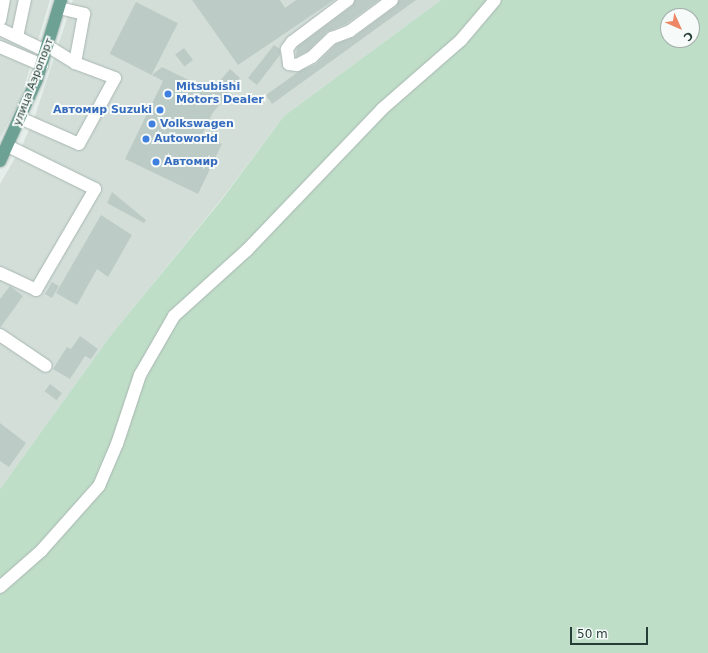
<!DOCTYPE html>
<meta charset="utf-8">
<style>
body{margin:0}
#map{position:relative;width:708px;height:653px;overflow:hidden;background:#e5eeea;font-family:"DejaVu Sans",sans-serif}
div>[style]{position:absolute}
.built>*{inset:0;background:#d3ded9}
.green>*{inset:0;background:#bfdec8}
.building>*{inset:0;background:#bdcbc6;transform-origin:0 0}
.roads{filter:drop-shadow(0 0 1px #a8b6b1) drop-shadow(0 0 1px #a8b6b1)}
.minor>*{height:12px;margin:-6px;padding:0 6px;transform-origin:6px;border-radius:6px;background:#fff}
.major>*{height:12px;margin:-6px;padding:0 6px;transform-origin:6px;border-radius:6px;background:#6ca194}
.dots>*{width:11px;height:11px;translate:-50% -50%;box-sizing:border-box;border:2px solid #f6faf8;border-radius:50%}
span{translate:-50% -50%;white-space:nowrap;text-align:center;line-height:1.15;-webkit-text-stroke:4px #f6faf8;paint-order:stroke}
.street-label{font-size:11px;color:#253f38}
.shop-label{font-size:11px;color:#366cbe;font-weight:700}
.left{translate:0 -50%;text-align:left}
.right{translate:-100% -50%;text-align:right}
.north{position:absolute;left:660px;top:8px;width:40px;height:40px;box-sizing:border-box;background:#f6faf8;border:1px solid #a2afab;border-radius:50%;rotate:135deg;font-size:11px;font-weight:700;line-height:16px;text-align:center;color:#253f38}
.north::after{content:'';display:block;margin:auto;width:14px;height:18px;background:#ec8665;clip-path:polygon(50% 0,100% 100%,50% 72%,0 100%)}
.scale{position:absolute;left:570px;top:627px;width:78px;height:18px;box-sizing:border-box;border:2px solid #253f38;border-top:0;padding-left:5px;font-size:12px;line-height:14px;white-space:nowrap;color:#253f38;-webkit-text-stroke:3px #f6faf8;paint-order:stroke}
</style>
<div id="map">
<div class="built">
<i style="clip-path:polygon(0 0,50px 0,20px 101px,0 138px)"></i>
<i style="clip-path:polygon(73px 0,441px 0,284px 116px,220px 201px,111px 335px,0 489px,0 184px,22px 146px,35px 116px)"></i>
</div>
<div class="green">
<i style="clip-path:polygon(evenodd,441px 0,708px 0,708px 653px,0 653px,0 489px,111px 335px,220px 202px,284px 116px,441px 0,668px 16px,692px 16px,692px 40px,668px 40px,668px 16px)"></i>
</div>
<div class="building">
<i style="clip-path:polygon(192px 0,280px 0,285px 8px,296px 0,334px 0,238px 65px)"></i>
<i style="clip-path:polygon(355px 0,379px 0,346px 24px,327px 32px,308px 51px,296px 57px,297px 47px,352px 6px)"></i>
<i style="clip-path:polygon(399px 0,416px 0,272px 104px,266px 95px,298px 72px,316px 64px,336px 44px,354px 37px,396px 6px)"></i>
<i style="left:136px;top:2px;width:47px;height:58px;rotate:27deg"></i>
<i style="clip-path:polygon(274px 45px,280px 49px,280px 55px,257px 85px,248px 78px)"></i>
<i style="left:184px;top:48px;width:15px;height:11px;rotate:53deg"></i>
<i style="clip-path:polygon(162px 67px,211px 91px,230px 69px,240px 78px,212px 114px,202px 135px,222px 144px,198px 194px,125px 159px,163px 81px,152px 75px)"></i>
<i style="clip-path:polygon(112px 192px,146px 220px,144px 223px,107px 203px)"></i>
<i style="clip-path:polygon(101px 215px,132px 235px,108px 277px,97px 269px,77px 305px,56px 293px)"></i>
<i style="left:52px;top:282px;width:8px;height:14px;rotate:30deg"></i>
<i style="clip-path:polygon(10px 286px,23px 296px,0 328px,0 299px)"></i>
<i style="clip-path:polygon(80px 336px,98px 349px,91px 359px,85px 356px,70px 379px,53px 369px,67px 347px,71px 349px)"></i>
<i style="left:50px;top:384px;width:15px;height:9px;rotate:37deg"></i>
<i style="clip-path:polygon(0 423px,26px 443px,9px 467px,0 461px)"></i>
</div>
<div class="roads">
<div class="minor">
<i style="left:348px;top:0;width:70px;rotate:143.1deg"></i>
<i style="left:292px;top:42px;width:9px;rotate:126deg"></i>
<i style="left:287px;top:49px;width:15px;rotate:82deg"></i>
<i style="left:289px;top:64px;width:8px;rotate:7deg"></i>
<i style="left:297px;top:65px;width:17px;rotate:-28deg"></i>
<i style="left:312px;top:57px;width:28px;rotate:-44deg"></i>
<i style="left:332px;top:38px;width:19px;rotate:-21deg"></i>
<i style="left:350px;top:31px;width:52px;rotate:-36.4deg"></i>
<i style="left:59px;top:8px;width:26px;rotate:13deg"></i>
<i style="left:84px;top:14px;width:50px;rotate:100.4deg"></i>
<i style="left:0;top:20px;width:20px;rotate:-79deg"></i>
<i style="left:0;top:29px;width:51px;rotate:25.6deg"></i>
<i style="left:17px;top:37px;width:38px;rotate:-78deg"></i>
<i style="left:0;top:47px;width:46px;rotate:23.2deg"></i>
<i style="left:20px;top:118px;width:64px;rotate:23.8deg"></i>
<i style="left:79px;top:144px;width:75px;rotate:-61.4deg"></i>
<i style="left:115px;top:78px;width:43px;rotate:-159.4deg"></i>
<i style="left:75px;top:63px;width:32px;rotate:-148deg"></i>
<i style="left:0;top:273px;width:40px;rotate:25deg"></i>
<i style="left:36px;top:290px;width:117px;rotate:-59.7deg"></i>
<i style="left:95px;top:189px;width:97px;rotate:-153.7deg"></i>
<i style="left:0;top:335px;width:55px;rotate:34deg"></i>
<i style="left:0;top:587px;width:55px;rotate:-41.3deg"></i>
<i style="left:41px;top:551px;width:87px;rotate:-48.3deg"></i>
<i style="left:99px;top:486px;width:46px;rotate:-66.8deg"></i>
<i style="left:117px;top:444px;width:73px;rotate:-71.6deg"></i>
<i style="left:140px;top:375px;width:68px;rotate:-60deg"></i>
<i style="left:174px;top:316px;width:98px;rotate:-42.1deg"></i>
<i style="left:247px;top:250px;width:195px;rotate:-46.2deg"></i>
<i style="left:382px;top:109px;width:105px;rotate:-41.1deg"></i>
<i style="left:461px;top:40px;width:52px;rotate:-49.6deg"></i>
</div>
<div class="major">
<i style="left:0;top:161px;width:90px;rotate:-65.7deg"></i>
<i style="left:37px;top:79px;width:83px;rotate:-73.1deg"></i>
</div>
</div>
<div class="dots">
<i style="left:168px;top:94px;background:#3f7fe0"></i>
<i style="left:160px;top:110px;background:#3f7fe0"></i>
<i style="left:152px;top:124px;background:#3f7fe0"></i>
<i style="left:146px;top:139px;background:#3f7fe0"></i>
<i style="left:156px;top:162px;background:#3f7fe0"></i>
</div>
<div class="street-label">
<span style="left:34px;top:82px;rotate:-69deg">улица Аэропорт</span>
</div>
<div class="shop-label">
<span class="left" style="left:176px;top:94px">Mitsubishi<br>Motors Dealer</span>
<span class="right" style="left:152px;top:110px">Автомир Suzuki</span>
<span class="left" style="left:160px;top:124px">Volkswagen</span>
<span class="left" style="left:154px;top:139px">Autoworld</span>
<span class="left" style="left:164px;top:162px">Автомир</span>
</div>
<div class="north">С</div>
<div class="scale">50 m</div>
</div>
